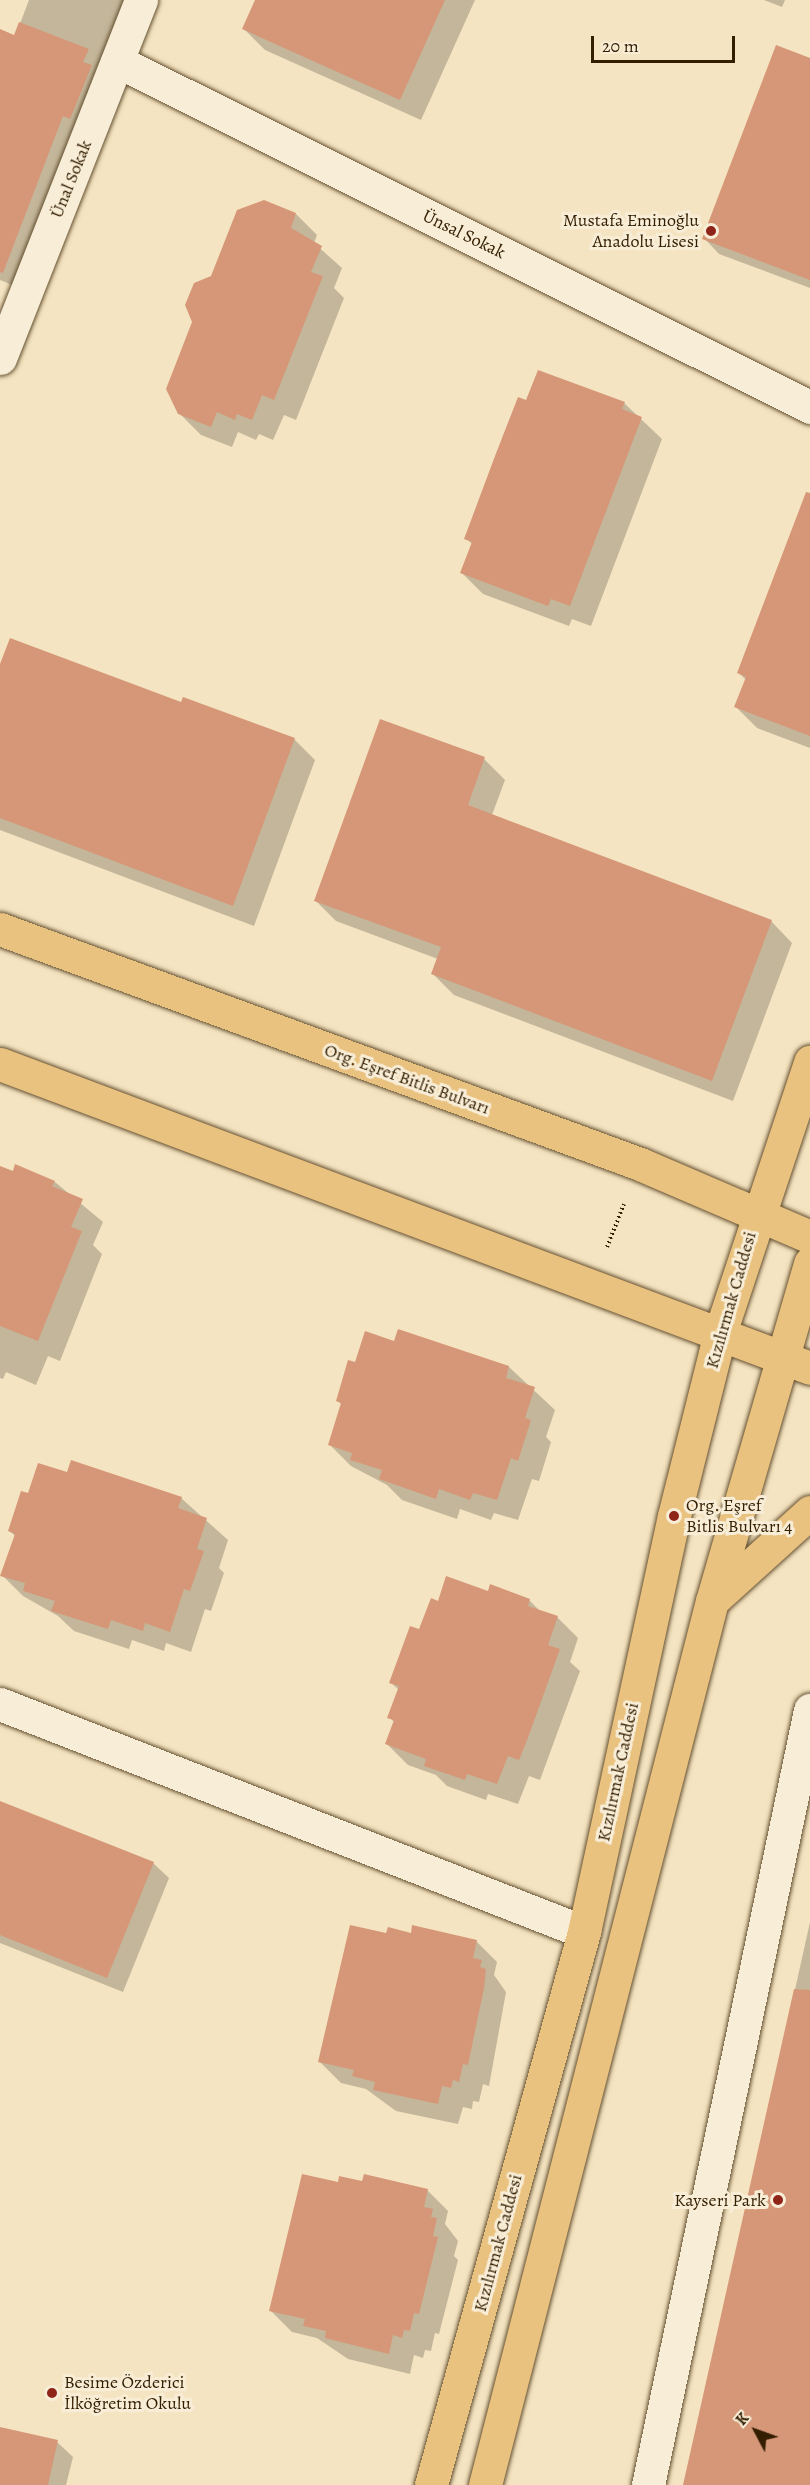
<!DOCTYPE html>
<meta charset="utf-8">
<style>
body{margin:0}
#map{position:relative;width:810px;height:2485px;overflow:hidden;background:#f5e4c1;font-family:Alegreya,serif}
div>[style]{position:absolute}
.shadow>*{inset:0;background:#0003}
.building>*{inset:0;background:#d59778}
.path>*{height:4px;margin-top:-2px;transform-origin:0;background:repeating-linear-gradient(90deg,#331e00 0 1.5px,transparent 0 4.5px)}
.roads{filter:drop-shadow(0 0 2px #645030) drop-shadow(0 0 2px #645030)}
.minor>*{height:33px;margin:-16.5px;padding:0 16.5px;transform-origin:16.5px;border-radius:16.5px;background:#f8edd7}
.major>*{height:33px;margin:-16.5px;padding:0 16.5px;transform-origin:16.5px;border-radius:16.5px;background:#eac280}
.dots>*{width:16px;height:16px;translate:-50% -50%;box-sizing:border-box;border:3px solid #f8edd7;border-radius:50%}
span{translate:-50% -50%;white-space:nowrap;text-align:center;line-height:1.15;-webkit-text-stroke:6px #f8edd7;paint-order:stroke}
.street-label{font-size:18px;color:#331e00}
.poi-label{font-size:18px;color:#331e00}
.right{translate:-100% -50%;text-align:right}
.left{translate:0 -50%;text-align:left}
.north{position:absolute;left:726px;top:2401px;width:60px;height:60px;-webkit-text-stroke:4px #f8edd7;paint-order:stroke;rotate:311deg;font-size:16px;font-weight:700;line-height:24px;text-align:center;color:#331e00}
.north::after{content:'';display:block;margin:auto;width:21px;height:27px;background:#331e00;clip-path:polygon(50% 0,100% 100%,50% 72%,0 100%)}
.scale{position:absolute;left:591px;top:36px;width:144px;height:27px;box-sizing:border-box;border:3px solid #331e00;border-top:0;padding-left:8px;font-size:18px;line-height:21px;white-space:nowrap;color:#331e00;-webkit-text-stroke:4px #f8edd7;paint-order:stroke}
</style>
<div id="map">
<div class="shadow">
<i style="clip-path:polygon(29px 0,129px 0,22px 289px,0 280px,0 35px,15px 37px)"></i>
<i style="clip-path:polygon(257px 0,475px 0,421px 120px,265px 50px,244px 29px)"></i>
<i style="clip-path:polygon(764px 0,785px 0,782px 7px)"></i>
<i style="clip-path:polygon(810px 60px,810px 288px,719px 254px,704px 238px)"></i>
<i style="clip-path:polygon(296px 214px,317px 235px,314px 243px,342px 268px,334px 288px,344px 298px,296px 420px,284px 415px,273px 440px,259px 434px,256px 440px,238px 432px,232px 447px,201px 435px,179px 413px,212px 277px)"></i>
<i style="clip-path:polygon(527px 402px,624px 403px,662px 439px,591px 626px,572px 619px,569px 626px,483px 594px,462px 573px,473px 545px,466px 538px)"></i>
<i style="clip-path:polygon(810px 511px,810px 748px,757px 728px,736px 707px,746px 680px,739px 673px)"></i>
<i style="clip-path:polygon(0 669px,182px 704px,294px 739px,315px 760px,254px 926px,0 830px)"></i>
<i style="clip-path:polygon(484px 759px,505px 780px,492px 815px,771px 921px,792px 943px,733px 1101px,454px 995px,433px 974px,438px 959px,336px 921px,315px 900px)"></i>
<i style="clip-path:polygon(16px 1166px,55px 1182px,103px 1222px,93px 1245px,102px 1254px,60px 1361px,48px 1356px,36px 1385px,6px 1372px,3px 1379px,0 1378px,0 1167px,14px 1173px)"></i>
<i style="clip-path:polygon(420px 1338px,509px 1367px,555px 1410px,546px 1437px,551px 1442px,539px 1481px,532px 1479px,518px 1520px,494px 1513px,491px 1520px,460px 1509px,457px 1519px,402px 1500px,387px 1485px,351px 1466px,330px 1445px,342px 1405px,337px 1400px,356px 1364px,395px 1343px)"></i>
<i style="clip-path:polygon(68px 1474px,181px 1498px,228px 1540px,219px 1568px,224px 1573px,211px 1611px,205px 1609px,191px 1652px,166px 1643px,164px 1651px,132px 1640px,129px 1649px,74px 1631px,58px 1616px,23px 1596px,2px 1575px,15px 1536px,10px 1531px,29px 1495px)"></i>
<i style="clip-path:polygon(489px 1593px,529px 1600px,540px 1611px,557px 1617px,578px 1638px,570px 1662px,580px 1671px,540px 1780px,529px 1776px,518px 1804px,488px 1794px,486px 1800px,447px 1786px,436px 1775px,408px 1765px,387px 1744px,395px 1723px,389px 1717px,399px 1690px,391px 1683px,439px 1603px)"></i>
<i style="clip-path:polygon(0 1802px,153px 1863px,169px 1878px,123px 1992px,0 1943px)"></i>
<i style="clip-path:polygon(810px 1922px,810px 2485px,685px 2485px)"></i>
<i style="clip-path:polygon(412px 1934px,476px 1941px,497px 1962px,494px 1975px,506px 1992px,489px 2086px,483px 2084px,479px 2102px,473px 2101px,472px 2109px,463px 2107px,458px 2124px,396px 2111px,366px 2089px,341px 2083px,320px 2062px,387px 1935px)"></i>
<i style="clip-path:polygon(363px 2183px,427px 2190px,448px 2211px,445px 2224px,458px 2241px,454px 2256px,458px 2260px,439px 2334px,435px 2333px,431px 2351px,425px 2350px,423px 2358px,414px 2355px,410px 2374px,348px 2359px,317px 2338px,292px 2332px,271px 2311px,339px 2184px)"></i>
<i style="clip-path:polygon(0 2429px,57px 2442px,73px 2457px,66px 2485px,0 2485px)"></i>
</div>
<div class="building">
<i style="clip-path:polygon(255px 0,445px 0,400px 100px,242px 29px)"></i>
<i style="clip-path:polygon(19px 22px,89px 49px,83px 62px,92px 65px,70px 119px,63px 116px,3px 273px,0 272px,0 29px,14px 35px)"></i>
<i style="clip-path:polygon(776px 45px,810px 58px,810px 280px,702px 239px)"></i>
<i style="clip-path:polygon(264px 200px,296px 213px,291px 228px,322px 246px,311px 272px,323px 276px,274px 400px,262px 395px,252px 420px,237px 414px,235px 420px,217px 412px,211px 427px,178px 414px,166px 389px,192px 322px,185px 305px,194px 283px,211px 276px,237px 210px)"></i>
<i style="clip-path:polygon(538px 370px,625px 402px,622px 409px,642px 417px,570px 606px,551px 599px,548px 606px,460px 573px,472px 542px,464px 539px,495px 456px,518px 397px,526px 400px)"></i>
<i style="clip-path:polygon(806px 492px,810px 493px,810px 736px,734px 707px,746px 677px,737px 673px)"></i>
<i style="clip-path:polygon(10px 638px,181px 702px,183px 697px,295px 738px,233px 906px,0 818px,0 664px)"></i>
<i style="clip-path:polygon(380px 719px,485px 757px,468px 805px,772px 920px,712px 1081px,431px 974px,441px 947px,314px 901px)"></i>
<i style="clip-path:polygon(15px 1164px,55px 1181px,52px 1186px,83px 1199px,71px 1227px,82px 1231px,38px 1341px,0 1326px,0 1166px,13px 1171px)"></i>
<i style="clip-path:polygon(398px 1329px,509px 1366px,506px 1378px,535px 1387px,525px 1418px,531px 1420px,518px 1461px,511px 1458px,497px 1500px,473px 1493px,470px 1500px,439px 1489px,436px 1499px,379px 1479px,382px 1470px,350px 1460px,352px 1453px,328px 1445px,341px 1403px,336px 1401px,348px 1360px,355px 1362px,365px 1331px,394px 1341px)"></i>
<i style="clip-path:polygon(71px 1460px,182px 1497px,178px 1508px,207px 1518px,197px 1549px,204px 1551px,190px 1591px,184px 1589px,170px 1632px,145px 1623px,143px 1631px,111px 1620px,108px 1629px,51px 1611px,55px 1601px,23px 1591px,25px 1583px,0 1576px,15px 1534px,8px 1531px,21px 1491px,28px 1493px,38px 1463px,67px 1472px)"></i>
<i style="clip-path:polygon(446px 1576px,488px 1591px,490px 1584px,530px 1599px,528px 1606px,558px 1616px,548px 1645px,560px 1649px,529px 1735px,519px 1760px,508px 1756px,497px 1784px,467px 1774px,465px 1780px,424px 1766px,426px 1759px,385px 1744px,394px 1720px,387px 1718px,399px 1686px,389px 1683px,410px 1626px,419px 1629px,431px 1598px,438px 1601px)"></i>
<i style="clip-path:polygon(0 1801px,154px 1862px,107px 1978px,0 1935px)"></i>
<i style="clip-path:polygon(350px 1925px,386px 1933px,388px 1927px,411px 1933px,412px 1925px,477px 1940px,473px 1958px,482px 1960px,480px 1967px,486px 1969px,484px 1988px,468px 2065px,463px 2064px,459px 2082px,453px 2080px,451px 2088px,442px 2086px,438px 2104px,373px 2090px,375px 2082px,352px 2076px,354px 2070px,318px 2062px)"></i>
<i style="clip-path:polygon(794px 1989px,810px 1990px,810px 2485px,683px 2485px)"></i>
<i style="clip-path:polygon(302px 2174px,338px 2182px,339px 2176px,362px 2181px,364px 2174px,428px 2189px,424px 2207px,433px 2209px,431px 2217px,437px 2218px,433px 2236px,438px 2237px,419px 2314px,414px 2313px,410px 2331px,404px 2330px,402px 2338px,393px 2335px,389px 2354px,325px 2338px,326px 2331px,303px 2326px,305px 2319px,269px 2311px)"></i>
<i style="clip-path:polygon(0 2427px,58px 2440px,48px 2485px,0 2485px)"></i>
</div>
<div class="path">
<i style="left:607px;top:1247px;width:46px;rotate:-68.4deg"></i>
</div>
<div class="roads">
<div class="minor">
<i style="left:117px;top:61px;width:775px;rotate:26.53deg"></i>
<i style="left:0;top:358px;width:385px;rotate:-68.5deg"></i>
<i style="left:0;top:1704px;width:627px;rotate:21.33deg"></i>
<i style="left:648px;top:2485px;width:792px;rotate:-78.19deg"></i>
</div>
<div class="major">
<i style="left:0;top:929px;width:682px;rotate:20.16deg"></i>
<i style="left:640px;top:1164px;width:185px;rotate:23.2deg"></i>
<i style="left:0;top:1064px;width:865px;rotate:20.57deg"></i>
<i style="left:713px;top:1600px;width:131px;rotate:-42.2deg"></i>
<i style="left:431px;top:2485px;width:574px;rotate:-74.53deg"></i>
<i style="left:584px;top:1932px;width:426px;rotate:-77.8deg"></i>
<i style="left:674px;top:1516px;width:189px;rotate:-75.9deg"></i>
<i style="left:720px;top:1333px;width:286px;rotate:-71.6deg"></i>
<i style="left:485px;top:2485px;width:913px;rotate:-75.6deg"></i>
<i style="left:712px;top:1601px;width:352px;rotate:-73.8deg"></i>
</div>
</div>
<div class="dots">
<i style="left:711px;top:231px;background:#8f2418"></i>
<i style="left:674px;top:1516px;background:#8f2418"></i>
<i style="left:778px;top:2200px;background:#8f2418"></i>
<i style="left:52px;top:2393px;background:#8f2418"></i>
</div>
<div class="street-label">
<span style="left:71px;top:179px;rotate:-68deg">Ünal Sokak</span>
<span style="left:464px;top:234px;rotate:26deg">Ünsal Sokak</span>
<span style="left:407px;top:1079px;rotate:20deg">Org. Eşref Bitlis Bulvarı</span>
<span style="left:731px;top:1300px;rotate:-74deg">Kızılırmak Caddesi</span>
<span style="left:618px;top:1772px;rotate:-78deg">Kızılırmak Caddesi</span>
<span style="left:498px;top:2243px;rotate:-75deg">Kızılırmak Caddesi</span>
</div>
<div class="poi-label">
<span class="right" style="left:699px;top:231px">Mustafa Eminoğlu<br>Anadolu Lisesi</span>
<span class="left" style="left:686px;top:1516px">Org. Eşref<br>Bitlis Bulvarı 4</span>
<span class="right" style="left:766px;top:2200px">Kayseri Park</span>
<span class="left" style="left:64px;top:2393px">Besime Özderici<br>İlköğretim Okulu</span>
</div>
<div class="north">K</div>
<div class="scale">20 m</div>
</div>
